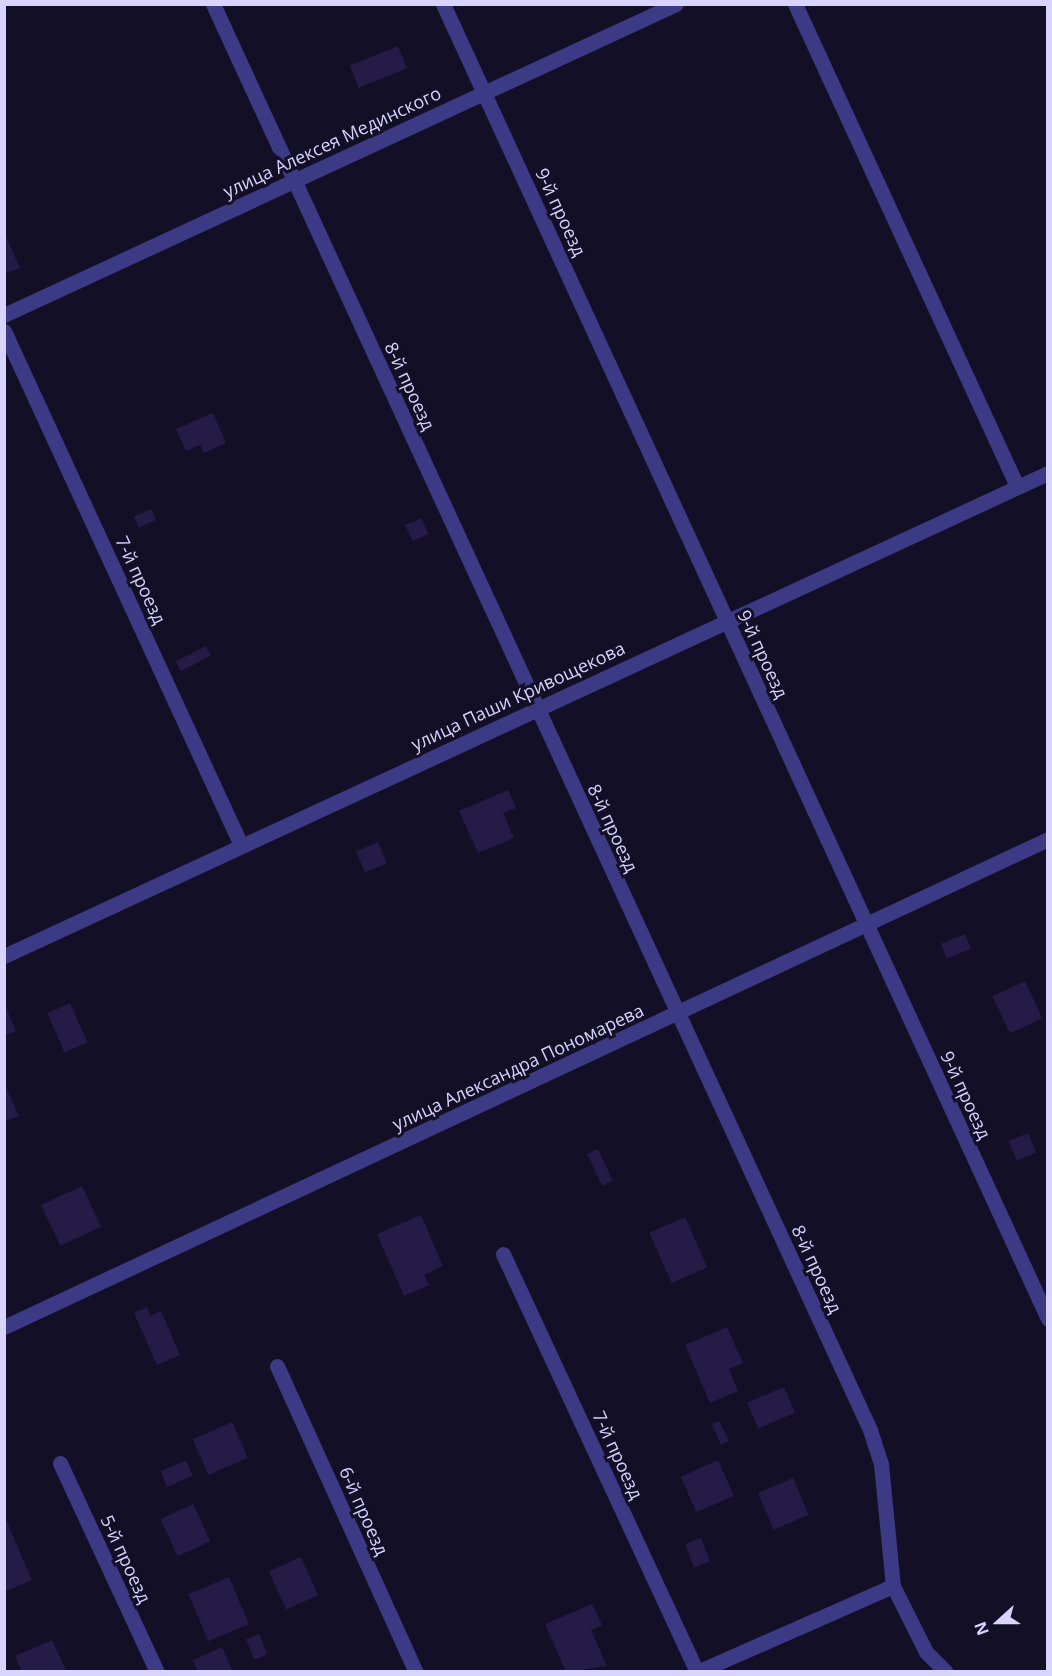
<!DOCTYPE html>
<meta charset="utf-8">
<style>
body{margin:0}
#map{position:relative;width:1052px;height:1676px;overflow:hidden;background:#130f26;font-family:"Open Sans",sans-serif}
div>[style]{position:absolute}
.building>*{inset:0;background:#241b47;transform-origin:0 0}
.street>*{height:15px;margin:-7.5px;padding:0 7.5px;transform-origin:7.5px;border-radius:7.5px;background:#3d3a85}
span{translate:-50% -50%;white-space:nowrap;text-align:center;line-height:1.15;-webkit-text-stroke:6px #130f26;paint-order:stroke}
.street-label{font-size:18px;color:#d9d4ff}
.frame{position:absolute;inset:0;border:6px solid #d9d4ff;pointer-events:none}
.north{position:absolute;left:968px;top:1592px;width:60px;height:60px;-webkit-text-stroke:4px #130f26;paint-order:stroke;rotate:249deg;font-size:16px;font-weight:700;line-height:24px;text-align:center;color:#d9d4ff}
.north::after{content:'';display:block;margin:auto;width:21px;height:27px;background:#d9d4ff;clip-path:polygon(50% 0,100% 100%,50% 72%,0 100%)}
</style>
<div id="map">
<div class="building">
<i style="left:398px;top:46px;width:24px;height:52px;rotate:68deg"></i>
<i style="clip-path:polygon(4px 232px,20px 268px,6px 273px,4px 269px)"></i>
<i style="clip-path:polygon(213px 413px,226px 443px,204px 453px,200px 445px,186px 451px,176px 429px)"></i>
<i style="left:151px;top:509px;width:12px;height:19px;rotate:66deg"></i>
<i style="clip-path:polygon(422px 518px,428px 534px,413px 541px,405px 525px)"></i>
<i style="left:206px;top:646px;width:11px;height:34px;rotate:63deg"></i>
<i style="clip-path:polygon(508px 790px,516px 808px,503px 813px,514px 838px,478px 853px,459px 811px)"></i>
<i style="left:378px;top:842px;width:23px;height:24px;rotate:67deg"></i>
<i style="left:965px;top:934px;width:16px;height:26px;rotate:68deg"></i>
<i style="left:1025px;top:981px;width:41px;height:36px;rotate:65deg"></i>
<i style="clip-path:polygon(4px 1003px,16px 1031px,4px 1036px)"></i>
<i style="left:70px;top:1003px;width:43px;height:25px;rotate:66deg"></i>
<i style="clip-path:polygon(4px 1083px,19px 1116px,4px 1122px)"></i>
<i style="left:1028px;top:1133px;width:21px;height:21px;rotate:67deg"></i>
<i style="left:598px;top:1149px;width:35px;height:12px;rotate:65deg"></i>
<i style="left:82px;top:1186px;width:45px;height:45px;rotate:65deg"></i>
<i style="clip-path:polygon(421px 1215px,443px 1266px,424px 1275px,429px 1285px,404px 1296px,377px 1234px)"></i>
<i style="left:685px;top:1217px;width:55px;height:39px;rotate:66deg"></i>
<i style="clip-path:polygon(147px 1307px,150px 1316px,161px 1311px,180px 1355px,157px 1365px,134px 1313px)"></i>
<i style="clip-path:polygon(727px 1327px,743px 1363px,729px 1369px,738px 1391px,710px 1403px,685px 1345px)"></i>
<i style="left:784px;top:1387px;width:28px;height:40px;rotate:67deg"></i>
<i style="clip-path:polygon(719px 1421px,729px 1441px,721px 1445px,712px 1424px)"></i>
<i style="left:232px;top:1422px;width:39px;height:43px;rotate:66deg"></i>
<i style="left:186px;top:1460px;width:17px;height:28px;rotate:66deg"></i>
<i style="left:718px;top:1460px;width:39px;height:41px;rotate:66deg"></i>
<i style="left:793px;top:1478px;width:40px;height:38px;rotate:67deg"></i>
<i style="left:193px;top:1504px;width:41px;height:36px;rotate:65deg"></i>
<i style="clip-path:polygon(7px 1522px,32px 1580px,4px 1592px,4px 1523px)"></i>
<i style="left:701px;top:1538px;width:25px;height:17px;rotate:69deg"></i>
<i style="left:301px;top:1557px;width:42px;height:35px;rotate:66deg"></i>
<i style="left:229px;top:1577px;width:51px;height:44px;rotate:67deg"></i>
<i style="clip-path:polygon(592px 1604px,602px 1625px,591px 1630px,607px 1666px,566px 1672px,545px 1624px)"></i>
<i style="left:259px;top:1634px;width:22px;height:14px;rotate:68deg"></i>
<i style="clip-path:polygon(52px 1640px,67px 1672px,22px 1672px,15px 1656px)"></i>
<i style="clip-path:polygon(222px 1647px,233px 1672px,198px 1672px,193px 1660px)"></i>
</div>
<div class="street">
<i style="left:213px;top:4px;width:1570px;rotate:65.26deg"></i>
<i style="left:870px;top:1430px;width:36px;rotate:72deg"></i>
<i style="left:881px;top:1464px;width:123px;rotate:84.4deg"></i>
<i style="left:893px;top:1586px;width:74px;rotate:63.4deg"></i>
<i style="left:926px;top:1652px;width:28px;rotate:45deg"></i>
<i style="left:443px;top:4px;width:1447px;rotate:65.29deg"></i>
<i style="left:795px;top:4px;width:531px;rotate:65.27deg"></i>
<i style="left:4px;top:315px;width:740px;rotate:-24.83deg"></i>
<i style="left:4px;top:331px;width:566px;rotate:65.25deg"></i>
<i style="left:4px;top:956px;width:1150px;rotate:-24.83deg"></i>
<i style="left:503px;top:1254px;width:461px;rotate:65.1deg"></i>
<i style="left:4px;top:1327px;width:1152px;rotate:-25.05deg"></i>
<i style="left:277px;top:1366px;width:336px;rotate:65.6deg"></i>
<i style="left:60px;top:1463px;width:230px;rotate:65.1deg"></i>
<i style="left:697px;top:1672px;width:214px;rotate:-23.7deg"></i>
</div>
<div class="street-label">
<span style="left:332px;top:142px;rotate:-25deg">улица Алексея Мединского</span>
<span style="left:561px;top:212px;rotate:65deg">9-й проезд</span>
<span style="left:410px;top:386px;rotate:65deg">8-й проезд</span>
<span style="left:141px;top:580px;rotate:65deg">7-й проезд</span>
<span style="left:763px;top:654px;rotate:65deg">9-й проезд</span>
<span style="left:518px;top:696px;rotate:-25deg">улица Паши Кривощекова</span>
<span style="left:613px;top:828px;rotate:65deg">8-й проезд</span>
<span style="left:518px;top:1067px;rotate:-25deg">улица Александра Пономарева</span>
<span style="left:966px;top:1095px;rotate:65deg">9-й проезд</span>
<span style="left:817px;top:1269px;rotate:65deg">8-й проезд</span>
<span style="left:618px;top:1455px;rotate:65deg">7-й проезд</span>
<span style="left:364px;top:1511px;rotate:66deg">6-й проезд</span>
<span style="left:126px;top:1559px;rotate:65deg">5-й проезд</span>
</div>
<div class="frame"></div>
<div class="north">N</div>
</div>
